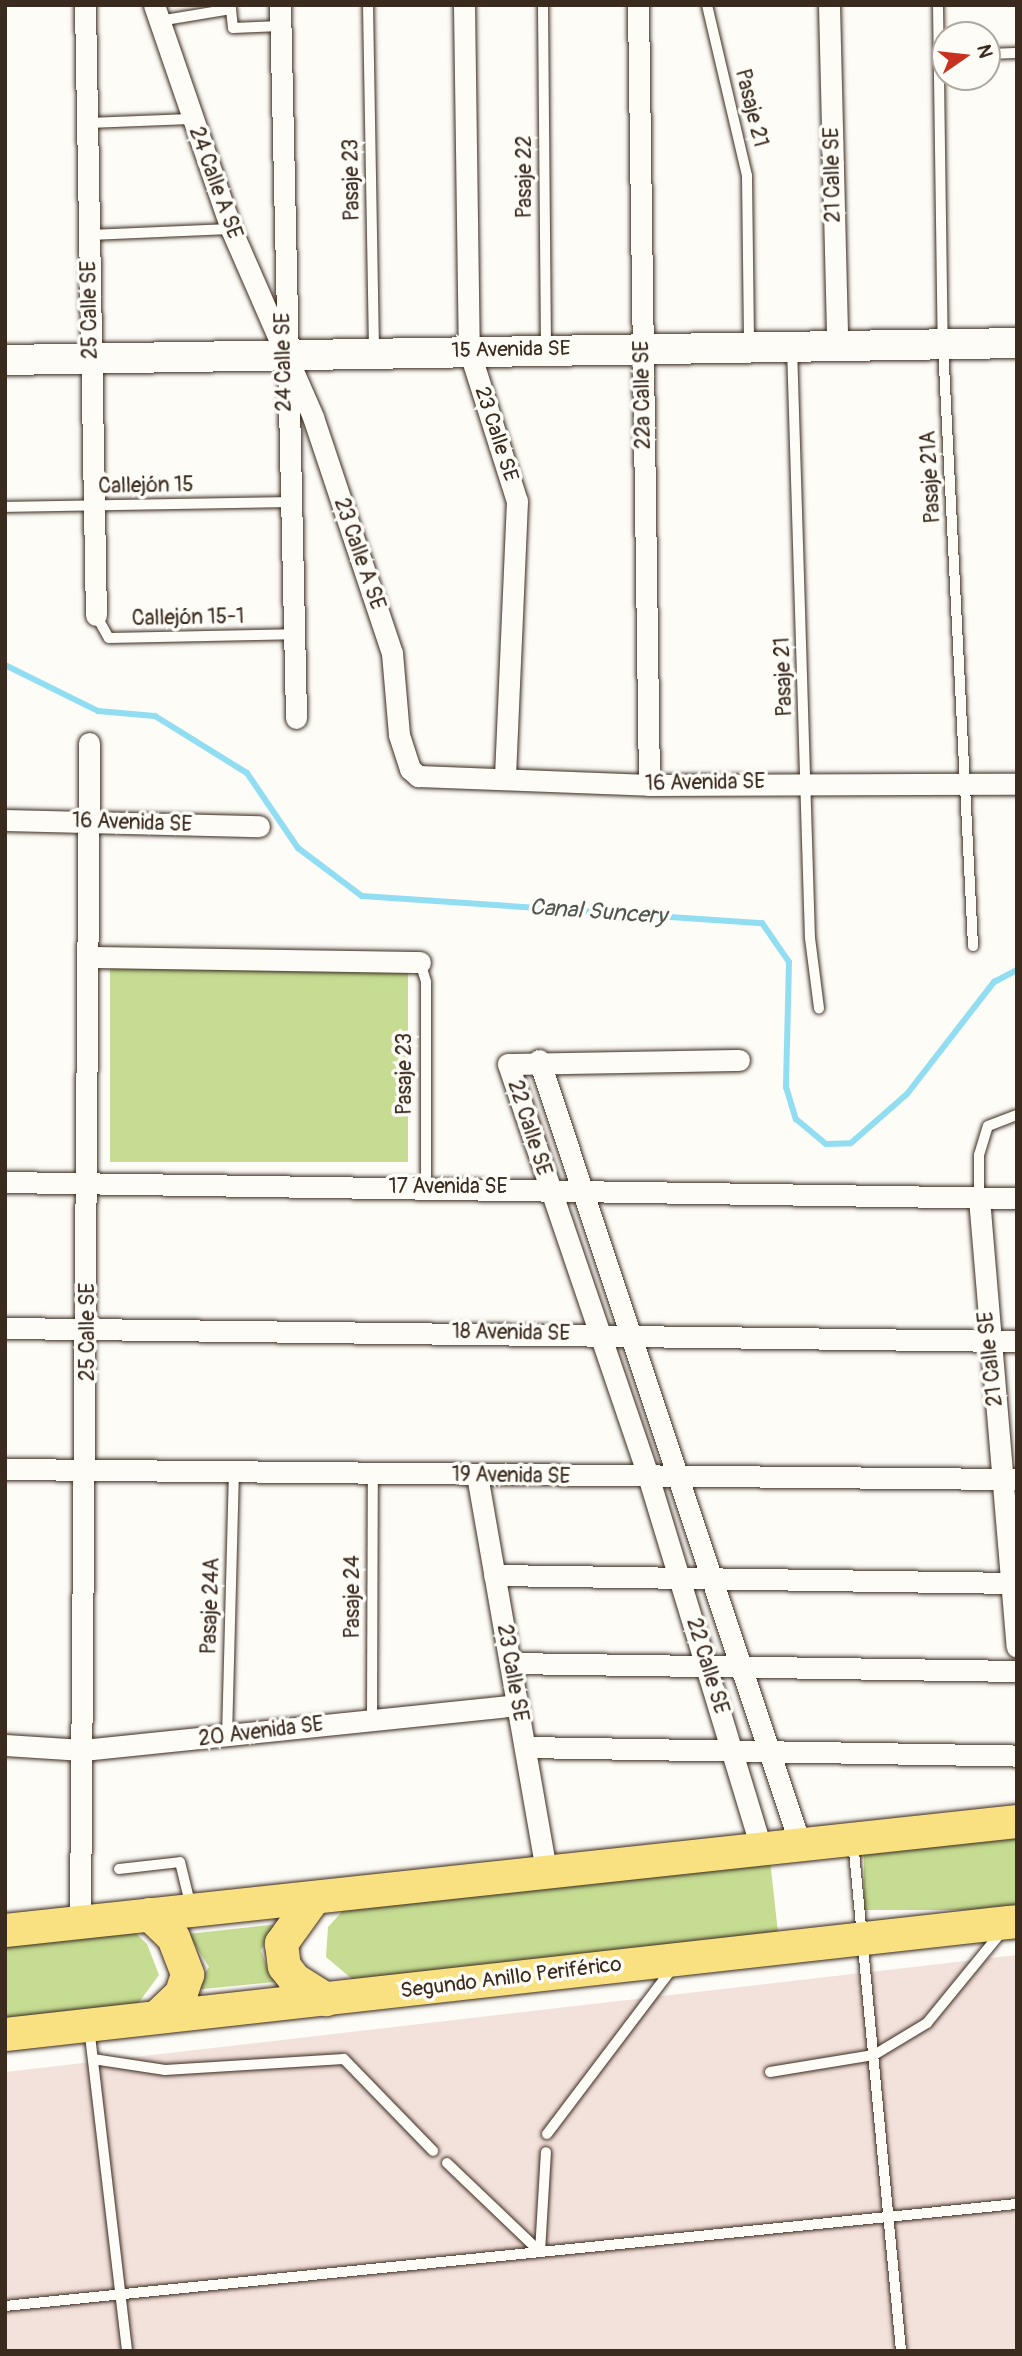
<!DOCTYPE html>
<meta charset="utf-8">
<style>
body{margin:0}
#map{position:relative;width:1022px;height:2356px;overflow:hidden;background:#fdfcf7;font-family:Pangolin,sans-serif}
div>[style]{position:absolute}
.built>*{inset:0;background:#f3e1dc}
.green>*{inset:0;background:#c5dc92;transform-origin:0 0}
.stream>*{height:6px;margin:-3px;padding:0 3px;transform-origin:3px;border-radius:3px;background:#91ddf2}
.roads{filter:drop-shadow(0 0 2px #3b2a1e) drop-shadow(0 0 2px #3b2a1e)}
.lane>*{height:10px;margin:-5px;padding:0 5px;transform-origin:5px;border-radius:5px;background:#fdfcf7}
.street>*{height:21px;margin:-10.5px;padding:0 10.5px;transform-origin:10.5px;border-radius:10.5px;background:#fdfcf7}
.secondary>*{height:30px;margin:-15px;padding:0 15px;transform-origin:15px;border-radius:15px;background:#fdfcf7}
.primary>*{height:33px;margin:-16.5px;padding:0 16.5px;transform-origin:16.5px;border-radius:16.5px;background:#f9e181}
span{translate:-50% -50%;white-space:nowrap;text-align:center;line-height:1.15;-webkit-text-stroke:7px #fdfcf7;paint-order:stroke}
.street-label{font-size:21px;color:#3b2a1e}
.water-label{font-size:23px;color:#505753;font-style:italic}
.frame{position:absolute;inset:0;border:7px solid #3b2a1e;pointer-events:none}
.north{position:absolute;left:931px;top:21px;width:70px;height:70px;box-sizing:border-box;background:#fdfcf7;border:2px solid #afa8a0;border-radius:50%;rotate:76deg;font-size:19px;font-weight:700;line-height:28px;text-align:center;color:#3b2a1e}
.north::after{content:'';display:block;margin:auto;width:24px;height:32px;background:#c8321e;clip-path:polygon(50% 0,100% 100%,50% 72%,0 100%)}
</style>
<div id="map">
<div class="built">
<i style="clip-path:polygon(1017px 1955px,1017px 2351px,5px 2351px,5px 2072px)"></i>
</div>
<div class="green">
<i style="left:110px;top:965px;width:298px;height:197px"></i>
<i style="left:1017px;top:1829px;width:81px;height:153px;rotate:90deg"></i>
<i style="clip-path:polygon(770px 1860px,778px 1933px,358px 1984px,326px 1957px,328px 1927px,349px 1904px)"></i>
<i style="clip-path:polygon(279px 1924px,261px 1950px,268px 1970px,285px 1981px,193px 1990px,209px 1967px,188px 1934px)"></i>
<i style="clip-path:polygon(128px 1926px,147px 1944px,159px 1975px,134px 2009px,5px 2024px,5px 1939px)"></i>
</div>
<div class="stream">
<i style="left:5px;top:665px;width:104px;rotate:26.3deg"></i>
<i style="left:98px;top:711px;width:57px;rotate:5deg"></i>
<i style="left:155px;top:716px;width:108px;rotate:31.8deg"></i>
<i style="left:247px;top:773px;width:91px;rotate:55.8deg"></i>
<i style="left:298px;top:848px;width:80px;rotate:36.9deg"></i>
<i style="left:362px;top:896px;width:401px;rotate:3.9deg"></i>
<i style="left:762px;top:923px;width:47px;rotate:55.3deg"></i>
<i style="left:789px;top:962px;width:125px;rotate:91.4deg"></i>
<i style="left:786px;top:1087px;width:34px;rotate:73deg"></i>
<i style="left:796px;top:1119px;width:39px;rotate:40deg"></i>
<i style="left:826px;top:1144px;width:25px;rotate:-2deg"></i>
<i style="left:851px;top:1143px;width:74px;rotate:-41.2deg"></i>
<i style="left:907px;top:1094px;width:142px;rotate:-52.2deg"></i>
<i style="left:994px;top:982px;width:26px;rotate:-28deg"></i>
</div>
<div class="roads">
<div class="lane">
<i style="left:368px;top:5px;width:346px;rotate:89deg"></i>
<i style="left:543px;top:5px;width:344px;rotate:89.5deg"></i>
<i style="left:707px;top:5px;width:176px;rotate:76.8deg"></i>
<i style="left:747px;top:176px;width:170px;rotate:89.3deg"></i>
<i style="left:938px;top:5px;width:340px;rotate:89.2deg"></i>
<i style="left:943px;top:345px;width:602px;rotate:87.14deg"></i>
<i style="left:159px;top:21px;width:73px;rotate:-9.5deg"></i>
<i style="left:231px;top:9px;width:19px;rotate:84deg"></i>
<i style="left:233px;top:28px;width:47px;rotate:-2.4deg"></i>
<i style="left:987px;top:54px;width:30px;rotate:-2deg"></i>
<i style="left:87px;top:123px;width:105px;rotate:-2.2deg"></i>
<i style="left:89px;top:235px;width:142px;rotate:-2.4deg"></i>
<i style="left:792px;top:347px;width:591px;rotate:88.26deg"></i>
<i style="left:810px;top:938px;width:71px;rotate:82.7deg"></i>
<i style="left:5px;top:507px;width:282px;rotate:-1deg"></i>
<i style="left:96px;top:615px;width:26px;rotate:61deg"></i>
<i style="left:109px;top:638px;width:184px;rotate:-1.2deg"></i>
<i style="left:420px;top:962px;width:21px;rotate:73deg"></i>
<i style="left:426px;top:982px;width:205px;rotate:90deg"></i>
<i style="left:979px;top:1198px;width:43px;rotate:-90deg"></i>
<i style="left:979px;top:1155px;width:30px;rotate:-73deg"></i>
<i style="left:988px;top:1126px;width:31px;rotate:-21deg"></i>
<i style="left:372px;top:1718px;width:243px;rotate:-89.8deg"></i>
<i style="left:227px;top:1737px;width:263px;rotate:-88.5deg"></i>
<i style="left:853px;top:1841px;width:512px;rotate:84.62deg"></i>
<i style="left:119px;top:1869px;width:61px;rotate:-6.5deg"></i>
<i style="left:180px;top:1862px;width:46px;rotate:76.3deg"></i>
<i style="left:89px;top:2027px;width:326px;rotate:83.3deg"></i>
<i style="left:93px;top:2059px;width:73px;rotate:8.7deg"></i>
<i style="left:165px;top:2070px;width:179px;rotate:-3.5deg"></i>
<i style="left:344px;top:2059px;width:128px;rotate:45.9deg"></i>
<i style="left:770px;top:2072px;width:105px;rotate:-9.3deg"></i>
<i style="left:874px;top:2055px;width:62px;rotate:-31.1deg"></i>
<i style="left:927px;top:2023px;width:120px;rotate:-50.7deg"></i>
<i style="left:547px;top:2134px;width:211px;rotate:-52.9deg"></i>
<i style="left:447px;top:2163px;width:129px;rotate:43.7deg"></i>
<i style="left:540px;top:2252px;width:100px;rotate:-86.6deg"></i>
<i style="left:5px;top:2306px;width:1017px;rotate:-5.76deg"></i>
</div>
<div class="street">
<i style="left:85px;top:5px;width:610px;rotate:88.97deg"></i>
<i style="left:154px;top:5px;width:237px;rotate:71deg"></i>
<i style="left:231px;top:229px;width:205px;rotate:66.4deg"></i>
<i style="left:313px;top:417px;width:249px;rotate:71.5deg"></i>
<i style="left:392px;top:653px;width:82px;rotate:85.1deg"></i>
<i style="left:399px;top:735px;width:36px;rotate:72deg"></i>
<i style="left:410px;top:769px;width:11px;rotate:41deg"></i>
<i style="left:418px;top:776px;width:231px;rotate:2.2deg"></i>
<i style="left:649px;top:785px;width:368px;rotate:-0.2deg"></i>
<i style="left:280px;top:5px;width:713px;rotate:88.71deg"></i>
<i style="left:464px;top:5px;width:345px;rotate:89.2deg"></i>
<i style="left:469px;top:350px;width:158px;rotate:72.4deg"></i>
<i style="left:517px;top:501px;width:278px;rotate:92.5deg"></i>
<i style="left:638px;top:5px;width:780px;rotate:89.19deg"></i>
<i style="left:829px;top:5px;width:339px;rotate:88.6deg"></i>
<i style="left:5px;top:820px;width:254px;rotate:1.4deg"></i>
<i style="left:89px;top:957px;width:331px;rotate:0.9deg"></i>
<i style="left:539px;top:1060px;width:826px;rotate:71.59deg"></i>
<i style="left:739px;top:1060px;width:231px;rotate:179deg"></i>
<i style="left:508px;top:1064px;width:438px;rotate:71.2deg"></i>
<i style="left:649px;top:1479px;width:386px;rotate:73.1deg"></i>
<i style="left:5px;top:1182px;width:1012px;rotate:0.91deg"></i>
<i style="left:979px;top:1198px;width:450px;rotate:85.2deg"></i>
<i style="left:5px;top:1328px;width:1012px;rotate:0.74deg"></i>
<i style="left:5px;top:1469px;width:1012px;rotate:0.57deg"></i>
<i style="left:477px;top:1475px;width:401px;rotate:80.1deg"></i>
<i style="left:494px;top:1575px;width:523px;rotate:0.88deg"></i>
<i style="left:510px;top:1663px;width:507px;rotate:0.9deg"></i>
<i style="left:5px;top:1745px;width:78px;rotate:3.7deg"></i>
<i style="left:83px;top:1750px;width:436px;rotate:-5.9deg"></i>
<i style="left:525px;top:1747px;width:492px;rotate:1deg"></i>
<i style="left:80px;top:1921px;width:1178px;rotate:-89.56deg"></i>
</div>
<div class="secondary">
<i style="left:5px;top:360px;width:1012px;rotate:-0.96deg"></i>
</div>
<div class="primary">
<i style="left:314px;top:1897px;width:57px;rotate:125.7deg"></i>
<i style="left:281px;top:1943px;width:23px;rotate:83deg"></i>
<i style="left:284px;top:1966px;width:16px;rotate:52deg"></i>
<i style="left:294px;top:1979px;width:38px;rotate:32deg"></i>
<i style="left:149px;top:1914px;width:33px;rotate:44deg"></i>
<i style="left:173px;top:1937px;width:40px;rotate:69deg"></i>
<i style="left:187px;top:1974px;width:20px;rotate:108deg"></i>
<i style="left:181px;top:1993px;width:33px;rotate:136deg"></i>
<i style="left:5px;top:1930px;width:1018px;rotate:-6.15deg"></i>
<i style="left:5px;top:2034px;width:1018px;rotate:-6.37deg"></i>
</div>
</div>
<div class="street-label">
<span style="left:751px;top:108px;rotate:76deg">Pasaje 21</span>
<span style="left:833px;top:175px;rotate:-91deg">21 Calle SE</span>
<span style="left:525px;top:177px;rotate:-90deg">Pasaje 22</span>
<span style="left:352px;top:180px;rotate:-91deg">Pasaje 23</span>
<span style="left:215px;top:183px;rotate:70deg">24 Calle A SE</span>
<span style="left:90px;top:310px;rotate:-91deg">25 Calle SE</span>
<span style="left:511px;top:350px;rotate:-1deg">15 Avenida SE</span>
<span style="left:284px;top:362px;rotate:-91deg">24 Calle SE</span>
<span style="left:643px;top:395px;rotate:-91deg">22a Calle SE</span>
<span style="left:496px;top:434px;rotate:72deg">23 Calle SE</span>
<span style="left:931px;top:477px;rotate:-93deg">Pasaje 21A</span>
<span style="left:146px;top:486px;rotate:-1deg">Callejón 15</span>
<span style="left:359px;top:554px;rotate:71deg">23 Calle A SE</span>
<span style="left:188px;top:618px;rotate:-1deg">Callejón 15-1</span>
<span style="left:784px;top:677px;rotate:-92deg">Pasaje 21</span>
<span style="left:705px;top:783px;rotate:-1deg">16 Avenida SE</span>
<span style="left:132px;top:823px;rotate:2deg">16 Avenida SE</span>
<span style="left:405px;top:1074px;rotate:-90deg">Pasaje 23</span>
<span style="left:529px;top:1128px;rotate:72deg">22 Calle SE</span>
<span style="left:448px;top:1187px">17 Avenida SE</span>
<span style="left:88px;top:1332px;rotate:-90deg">25 Calle SE</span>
<span style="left:511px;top:1333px;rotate:1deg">18 Avenida SE</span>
<span style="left:991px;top:1359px;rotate:-96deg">21 Calle SE</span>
<span style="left:511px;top:1476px;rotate:1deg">19 Avenida SE</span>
<span style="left:353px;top:1597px;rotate:-90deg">Pasaje 24</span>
<span style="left:211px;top:1606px;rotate:-88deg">Pasaje 24A</span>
<span style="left:707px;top:1666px;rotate:73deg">22 Calle SE</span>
<span style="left:512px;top:1673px;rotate:80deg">23 Calle SE</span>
<span style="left:261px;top:1732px;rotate:-7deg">20 Avenida SE</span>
<span style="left:511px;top:1978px;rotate:-7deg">Segundo Anillo Periférico</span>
</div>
<div class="water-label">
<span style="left:598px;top:912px;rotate:4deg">Canal Suncery</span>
</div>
<div class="frame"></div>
<div class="north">N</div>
</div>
